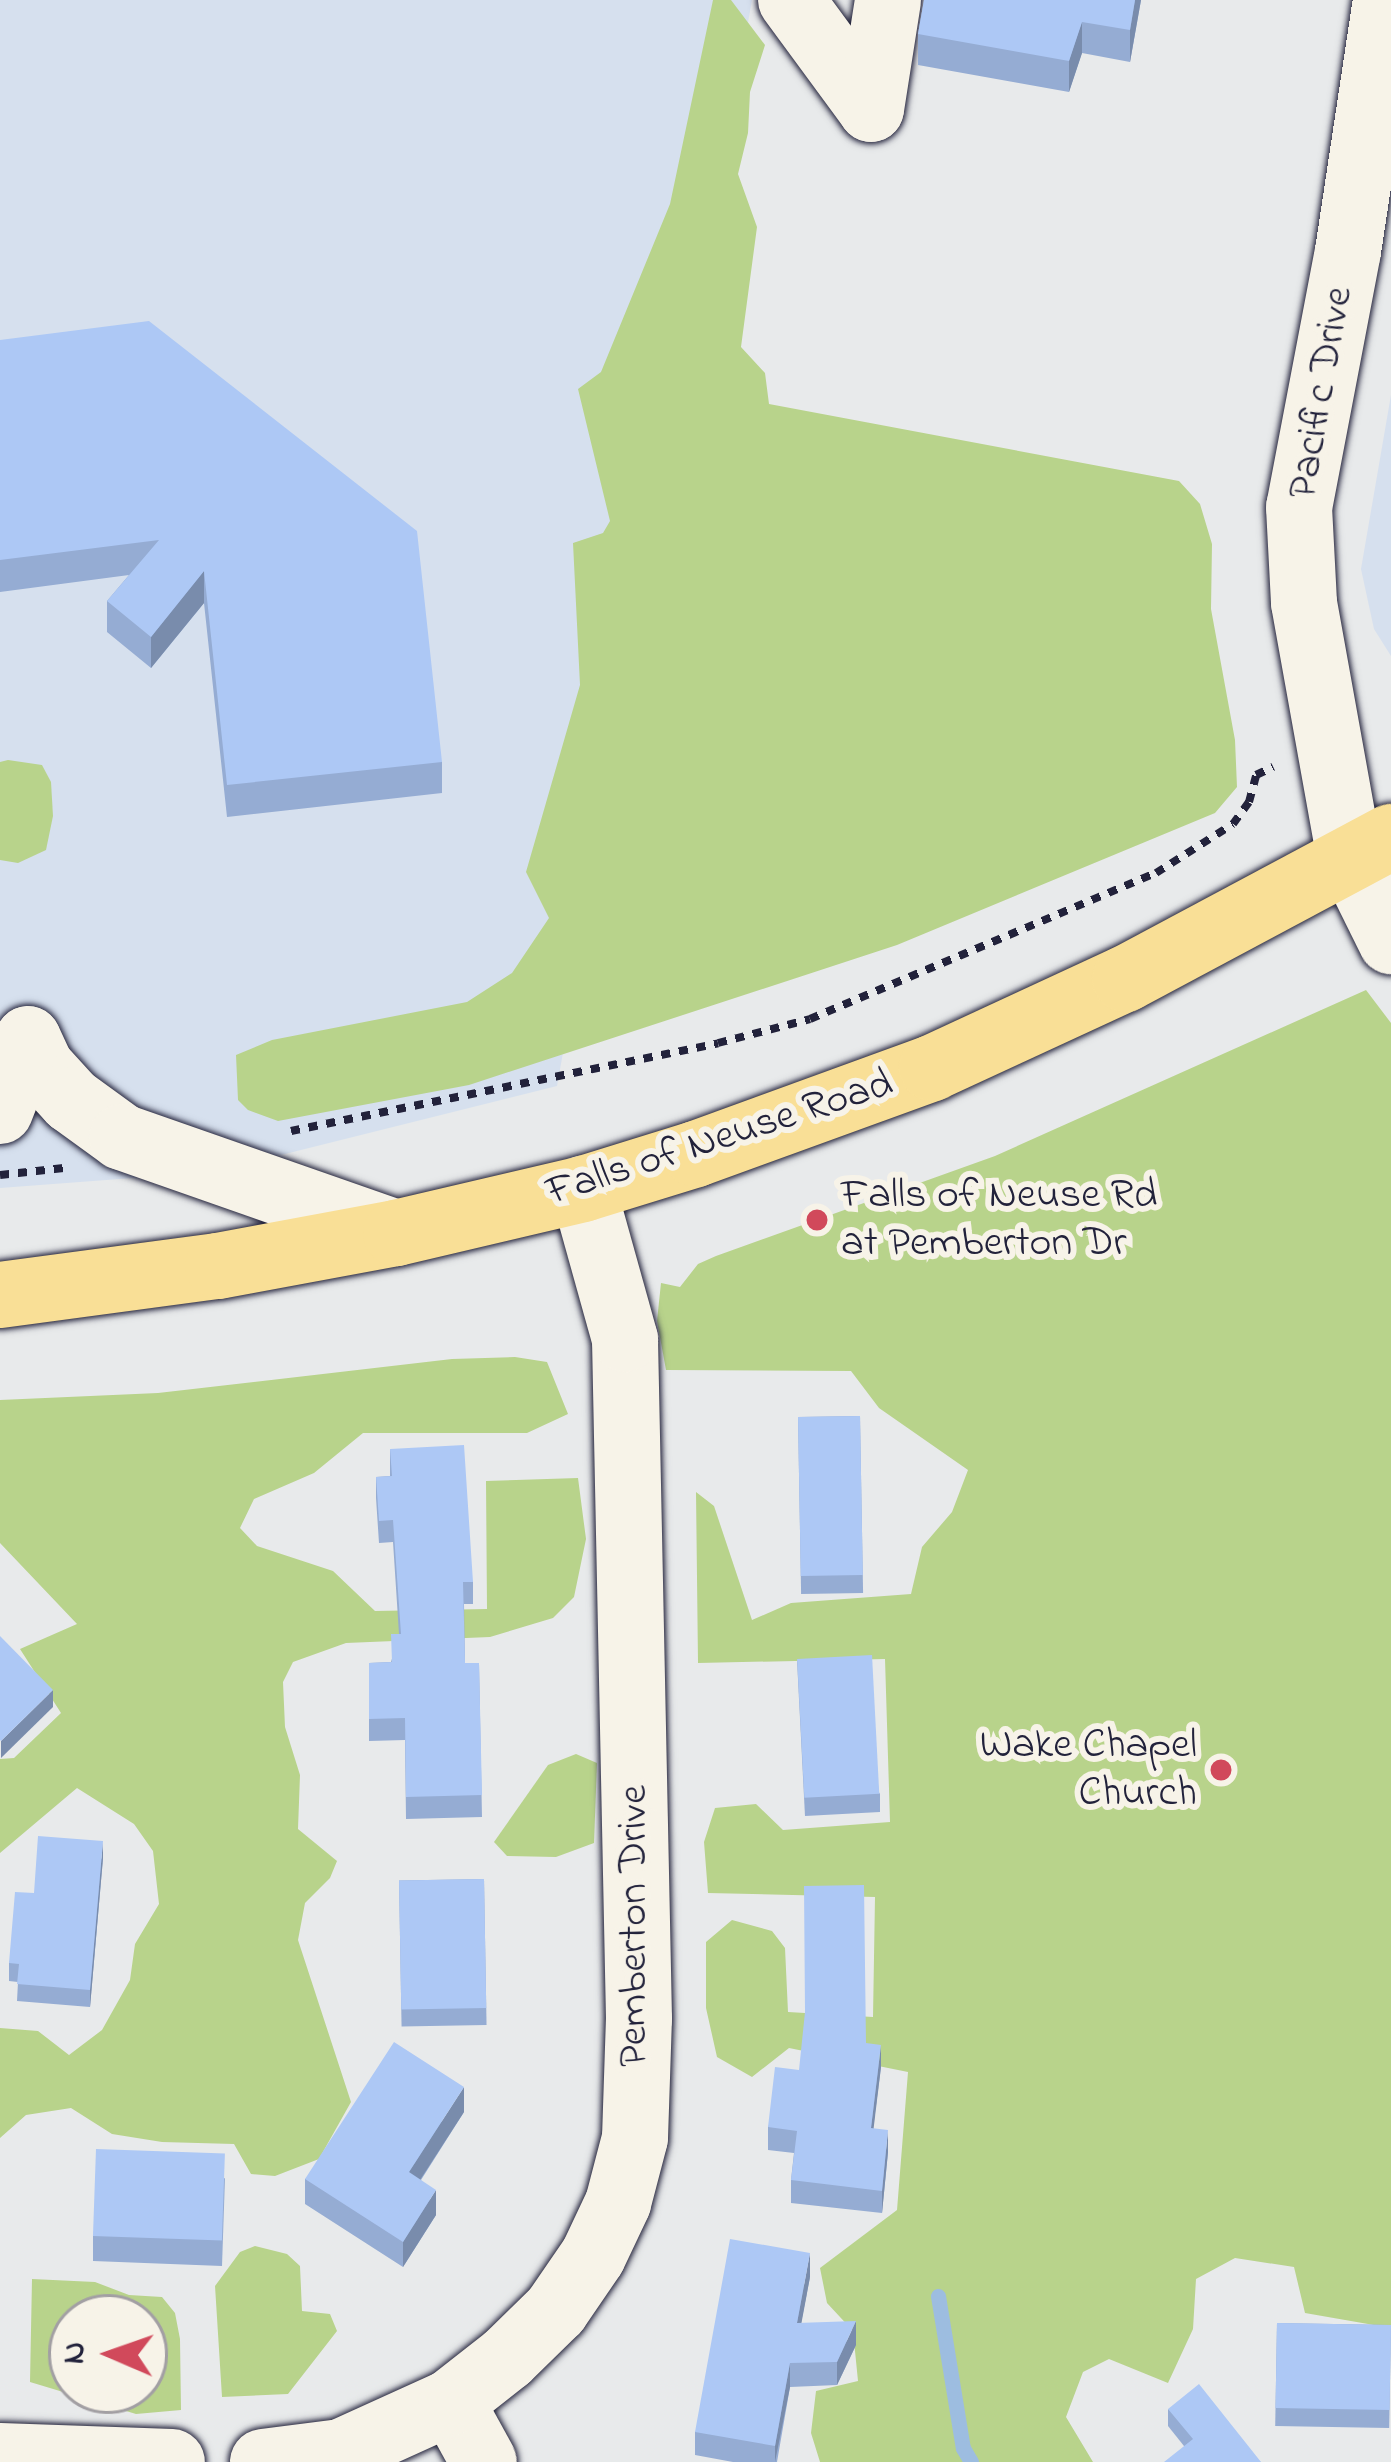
<!DOCTYPE html>
<style>
body{margin:0}
#map{position:relative;width:1391px;height:2462px;overflow:hidden;background:#e8eaeb;font-family:"Indie Flower",sans-serif}
div>[style]{position:absolute}
.built>*{inset:0;background:#d6e0ee}
.green>*{inset:0;background:#b8d38b}
.stream>*{height:15px;margin:-7.5px;padding:0 7.5px;transform-origin:7.5px;border-radius:7.5px;background:#9dbde0}
.path>*{height:8px;margin-top:-4px;transform-origin:0;background:repeating-linear-gradient(90deg,#22223b 0 9px,transparent 0 18px)}
.roads{filter:drop-shadow(0 0 3px #22223b) drop-shadow(0 0 3px #22223b)}
.minor>*{height:66px;margin:-33px;padding:0 33px;transform-origin:33px;border-radius:33px;background:#f7f3e8}
.major>*{height:66px;margin:-33px;padding:0 33px;transform-origin:33px;border-radius:33px;background:#f9df96}
.wall>*{inset:0;background:#95acd3;transform-origin:0 0}
.shaded-wall>*{inset:0;background:#798cac}
.building>*{inset:0;background:#adc8f5;transform-origin:0 0}
.dots>*{width:33px;height:33px;translate:-50% -50%;box-sizing:border-box;border:6px solid #f7f3e8;border-radius:50%}
span{translate:-50% -50%;white-space:nowrap;text-align:center;line-height:1.15;-webkit-text-stroke:12px #f7f3e8;paint-order:stroke}
.street-label{font-size:42px;color:#22223b}
.poi-label{font-size:42px;color:#22223b}
.left{translate:0 -50%;text-align:left}
.right{translate:-100% -50%;text-align:right}
.north{position:absolute;left:48px;top:2294px;width:120px;height:120px;box-sizing:border-box;background:#f7f3e8;border:3px solid #a29fa3;border-radius:50%;rotate:272deg;font-size:33px;font-weight:700;line-height:48px;text-align:center;color:#22223b}
.north::after{content:'';display:block;margin:auto;width:42px;height:54px;background:#d1495b;clip-path:polygon(50% 0,100% 100%,50% 72%,0 100%)}
</style>
<div id="map">
<div class="built">
<i style="clip-path:polygon(0 0,752px 0,557px 1086px,213px 1172px,0 1188px)"></i>
<i style="clip-path:polygon(1391px 395px,1391px 656px,1374px 629px,1361px 569px)"></i>
</div>
<div class="green">
<i style="clip-path:polygon(713px 0,731px 0,765px 45px,750px 92px,748px 133px,738px 174px,757px 227px,741px 347px,765px 373px,769px 404px,1179px 481px,1200px 504px,1212px 544px,1211px 609px,1235px 740px,1237px 787px,1215px 813px,897px 945px,469px 1085px,278px 1121px,248px 1110px,238px 1100px,236px 1055px,272px 1040px,467px 1002px,512px 973px,549px 918px,526px 872px,580px 685px,573px 543px,603px 533px,610px 521px,578px 389px,601px 372px,670px 204px)"></i>
<i style="clip-path:polygon(8px 760px,42px 765px,51px 782px,53px 816px,46px 850px,18px 863px,0 860px,0 762px)"></i>
<i style="clip-path:polygon(1366px 990px,1391px 1023px,1391px 2328px,1305px 2313px,1294px 2267px,1235px 2258px,1196px 2279px,1193px 2329px,1168px 2383px,1109px 2359px,1083px 2372px,1066px 2417px,1093px 2462px,820px 2462px,811px 2433px,816px 2391px,858px 2381px,853px 2331px,827px 2303px,820px 2268px,897px 2210px,908px 2072px,789px 2048px,752px 2077px,717px 2057px,706px 2008px,706px 1942px,732px 1920px,772px 1931px,785px 1948px,788px 2012px,873px 2017px,875px 1897px,708px 1893px,704px 1842px,715px 1808px,756px 1804px,783px 1830px,890px 1822px,885px 1659px,698px 1663px,696px 1492px,714px 1506px,752px 1620px,791px 1603px,911px 1594px,922px 1547px,952px 1512px,968px 1470px,879px 1408px,851px 1371px,666px 1370px,657px 1321px,661px 1283px,680px 1287px,698px 1264px,716px 1256px,995px 1156px)"></i>
<i style="clip-path:polygon(515px 1357px,547px 1362px,568px 1414px,527px 1433px,363px 1433px,314px 1473px,254px 1499px,240px 1528px,257px 1546px,333px 1571px,375px 1611px,487px 1609px,486px 1481px,578px 1478px,586px 1539px,574px 1597px,553px 1618px,490px 1637px,346px 1643px,293px 1662px,283px 1682px,285px 1727px,300px 1775px,298px 1829px,337px 1861px,330px 1878px,305px 1903px,298px 1940px,351px 2102px,319px 2159px,275px 2176px,251px 2174px,234px 2144px,162px 2142px,112px 2134px,71px 2108px,26px 2115px,0 2138px,0 2028px,38px 2031px,69px 2055px,102px 2030px,130px 1980px,135px 1944px,159px 1904px,153px 1851px,134px 1824px,77px 1788px,0 1853px,0 1759px,14px 1758px,61px 1713px,20px 1649px,77px 1624px,0 1543px,0 1400px,158px 1393px,452px 1359px)"></i>
<i style="clip-path:polygon(576px 1754px,597px 1763px,594px 1843px,556px 1857px,507px 1856px,494px 1842px,548px 1765px)"></i>
<i style="clip-path:polygon(255px 2246px,287px 2254px,300px 2266px,302px 2311px,330px 2314px,337px 2331px,288px 2394px,222px 2397px,215px 2286px,240px 2252px)"></i>
<i style="clip-path:polygon(evenodd,32px 2279px,95px 2282px,129px 2295px,162px 2297px,175px 2313px,180px 2339px,181px 2410px,136px 2414px,30px 2382px,32px 2279px,72px 2318px,144px 2318px,144px 2390px,72px 2390px,72px 2318px)"></i>
</div>
<div class="stream">
<i style="left:938px;top:2296px;width:154px;rotate:80.7deg"></i>
<i style="left:963px;top:2448px;width:16px;rotate:60deg"></i>
</div>
<div class="path">
<i style="left:291px;top:1131px;width:436px;rotate:-11.6deg"></i>
<i style="left:718px;top:1043px;width:95px;rotate:-14.6deg"></i>
<i style="left:810px;top:1019px;width:376px;rotate:-22.9deg"></i>
<i style="left:1156px;top:873px;width:91px;rotate:-32.5deg"></i>
<i style="left:1233px;top:824px;width:27px;rotate:-54deg"></i>
<i style="left:1249px;top:802px;width:28px;rotate:-75deg"></i>
<i style="left:1256px;top:775px;width:19px;rotate:-25deg"></i>
<i style="left:0;top:1175px;width:64px;rotate:-6.2deg"></i>
</div>
<div class="roads">
<div class="minor">
<i style="left:791px;top:0;width:135px;rotate:53.7deg"></i>
<i style="left:1386px;top:0;width:254px;rotate:98.6deg"></i>
<i style="left:1348px;top:251px;width:261px;rotate:100.8deg"></i>
<i style="left:1299px;top:507px;width:96px;rotate:87deg"></i>
<i style="left:1304px;top:603px;width:259px;rotate:79.8deg"></i>
<i style="left:1350px;top:858px;width:93px;rotate:63.7deg"></i>
<i style="left:871px;top:109px;width:110px;rotate:-81.1deg"></i>
<i style="left:28px;top:1039px;width:31px;rotate:65deg"></i>
<i style="left:41px;top:1067px;width:45px;rotate:47.7deg"></i>
<i style="left:71px;top:1100px;width:63px;rotate:36deg"></i>
<i style="left:122px;top:1137px;width:290px;rotate:19.3deg"></i>
<i style="left:0;top:1111px;width:77px;rotate:-68.7deg"></i>
<i style="left:451px;top:2402px;width:68px;rotate:61.2deg"></i>
<i style="left:0;top:2456px;width:172px;rotate:2deg"></i>
<i style="left:263px;top:2462px;width:79px;rotate:-7.3deg"></i>
<i style="left:341px;top:2452px;width:121px;rotate:-24.4deg"></i>
<i style="left:451px;top:2402px;width:71px;rotate:-38.2deg"></i>
<i style="left:507px;top:2358px;width:69px;rotate:-44.4deg"></i>
<i style="left:556px;top:2310px;width:65px;rotate:-55.6deg"></i>
<i style="left:593px;top:2256px;width:59px;rotate:-64.7deg"></i>
<i style="left:618px;top:2203px;width:67px;rotate:-75.3deg"></i>
<i style="left:635px;top:2138px;width:119px;rotate:-88.1deg"></i>
<i style="left:639px;top:2019px;width:680px;rotate:-91.18deg"></i>
<i style="left:625px;top:1339px;width:156px;rotate:-105.6deg"></i>
</div>
<div class="major">
<i style="left:0;top:1295px;width:220px;rotate:-7.6deg"></i>
<i style="left:218px;top:1266px;width:181px;rotate:-10.5deg"></i>
<i style="left:396px;top:1233px;width:192px;rotate:-13.2deg"></i>
<i style="left:583px;top:1189px;width:118px;rotate:-17.2deg"></i>
<i style="left:696px;top:1154px;width:251px;rotate:-20deg"></i>
<i style="left:932px;top:1068px;width:213px;rotate:-24.8deg"></i>
<i style="left:1125px;top:979px;width:302px;rotate:-28.1deg"></i>
</div>
</div>
<div class="wall">
<i style="clip-path:polygon(924px 0,1141px 0,1130px 62px,1082px 53px,1069px 92px,918px 65px,918px 34px)"></i>
<i style="clip-path:polygon(0 340px,442px 762px,442px 793px,227px 817px,204px 603px,151px 668px,107px 632px,107px 601px,129px 575px,0 592px)"></i>
<i style="left:860px;top:1416px;width:177px;height:62px;rotate:89deg"></i>
<i style="clip-path:polygon(390px 1449px,473px 1582px,473px 1604px,464px 1604px,465px 1663px,479px 1663px,482px 1817px,406px 1819px,405px 1740px,369px 1741px,369px 1663px,391px 1662px,399px 1634px,393px 1542px,379px 1543px,376px 1498px,376px 1477px,390px 1476px)"></i>
<i style="clip-path:polygon(797px 1660px,880px 1794px,880px 1812px,805px 1816px)"></i>
<i style="clip-path:polygon(103px 1858px,90px 2007px,17px 2001px,18px 1982px,9px 1981px,9px 1963px,34px 1893px)"></i>
<i style="left:484px;top:1879px;width:146px;height:85px;rotate:89deg"></i>
<i style="clip-path:polygon(866px 2043px,881px 2067px,873px 2128px,888px 2152px,882px 2213px,791px 2203px,791px 2180px,794px 2153px,768px 2150px,768px 2127px,799px 2070px)"></i>
<i style="clip-path:polygon(464px 2112px,421px 2180px,436px 2215px,403px 2267px,305px 2204px,305px 2179px)"></i>
<i style="clip-path:polygon(225px 2178px,222px 2266px,93px 2261px,93px 2236px)"></i>
<i style="clip-path:polygon(810px 2277px,801px 2323px,856px 2345px,837px 2385px,790px 2387px,777px 2462px,733px 2462px,695px 2455px,695px 2432px)"></i>
<i style="left:1277px;top:2323px;width:114px;height:103px;rotate:1deg"></i>
<i style="clip-path:polygon(1168px 2409px,1261px 2462px,1184px 2446px,1168px 2426px)"></i>
</div>
<div class="shaded-wall">
<i style="clip-path:polygon(1135px 0,1141px 0,1130px 62px,1130px 30px)"></i>
<i style="clip-path:polygon(1082px 22px,1082px 53px,1069px 92px,1069px 61px)"></i>
<i style="clip-path:polygon(204px 571px,204px 603px,151px 668px,151px 637px)"></i>
<i style="clip-path:polygon(53px 1690px,53px 1707px,1px 1758px,1px 1741px)"></i>
<i style="clip-path:polygon(103px 1841px,103px 1858px,90px 2007px,90px 1990px)"></i>
<i style="clip-path:polygon(881px 2045px,881px 2067px,871px 2150px,871px 2128px)"></i>
<i style="clip-path:polygon(464px 2087px,464px 2112px,409px 2197px,409px 2172px)"></i>
<i style="clip-path:polygon(888px 2130px,888px 2152px,882px 2213px,882px 2191px)"></i>
<i style="clip-path:polygon(436px 2190px,436px 2215px,403px 2267px,403px 2242px)"></i>
<i style="clip-path:polygon(810px 2253px,810px 2277px,797px 2347px,797px 2323px)"></i>
<i style="clip-path:polygon(856px 2321px,856px 2345px,837px 2385px,837px 2362px)"></i>
<i style="clip-path:polygon(790px 2363px,790px 2387px,775px 2462px,775px 2446px)"></i>
</div>
<div class="building">
<i style="clip-path:polygon(924px 0,1135px 0,1130px 30px,1082px 22px,1069px 61px,918px 34px)"></i>
<i style="clip-path:polygon(149px 321px,417px 531px,442px 762px,227px 785px,204px 571px,151px 637px,107px 601px,159px 540px,0 560px,0 340px)"></i>
<i style="left:860px;top:1416px;width:159px;height:62px;rotate:89deg"></i>
<i style="clip-path:polygon(464px 1445px,473px 1582px,463px 1582px,465px 1663px,479px 1663px,482px 1795px,406px 1797px,405px 1718px,369px 1719px,369px 1663px,392px 1662px,391px 1634px,401px 1634px,393px 1520px,379px 1521px,376px 1477px,392px 1476px,390px 1449px)"></i>
<i style="clip-path:polygon(0 1636px,53px 1690px,1px 1741px,0 1740px)"></i>
<i style="left:872px;top:1655px;width:139px;height:75px;rotate:87deg"></i>
<i style="clip-path:polygon(38px 1836px,103px 1841px,90px 1990px,17px 1984px,19px 1964px,9px 1963px,15px 1892px,34px 1893px)"></i>
<i style="left:484px;top:1879px;width:129px;height:85px;rotate:89deg"></i>
<i style="clip-path:polygon(864px 1885px,866px 2043px,881px 2045px,871px 2128px,888px 2130px,882px 2191px,791px 2180px,797px 2131px,768px 2127px,775px 2067px,799px 2070px,805px 2012px,804px 1886px)"></i>
<i style="clip-path:polygon(394px 2042px,464px 2087px,409px 2172px,436px 2190px,403px 2242px,305px 2179px)"></i>
<i style="left:96px;top:2149px;width:129px;height:87px;rotate:2deg"></i>
<i style="clip-path:polygon(730px 2239px,810px 2253px,797px 2323px,856px 2321px,837px 2362px,790px 2363px,775px 2446px,695px 2432px)"></i>
<i style="left:1277px;top:2323px;width:114px;height:85px;rotate:1deg"></i>
<i style="clip-path:polygon(1199px 2384px,1261px 2462px,1164px 2462px,1193px 2439px,1168px 2409px)"></i>
</div>
<div class="dots">
<i style="left:817px;top:1220px;background:#d1495b"></i>
<i style="left:1221px;top:1770px;background:#d1495b"></i>
</div>
<div class="street-label">
<span style="left:1322px;top:393px;rotate:-80deg">Pacific Drive</span>
<span style="left:720px;top:1139px;rotate:-18deg">Falls of Neuse Road</span>
<span style="left:635px;top:1926px;rotate:-90deg">Pemberton Drive</span>
</div>
<div class="poi-label">
<span class="left" style="left:841px;top:1220px">Falls of Neuse Rd<br>at Pemberton Dr</span>
<span class="right" style="left:1197px;top:1770px">Wake Chapel<br>Church</span>
</div>
<div class="north">N</div>
</div>
